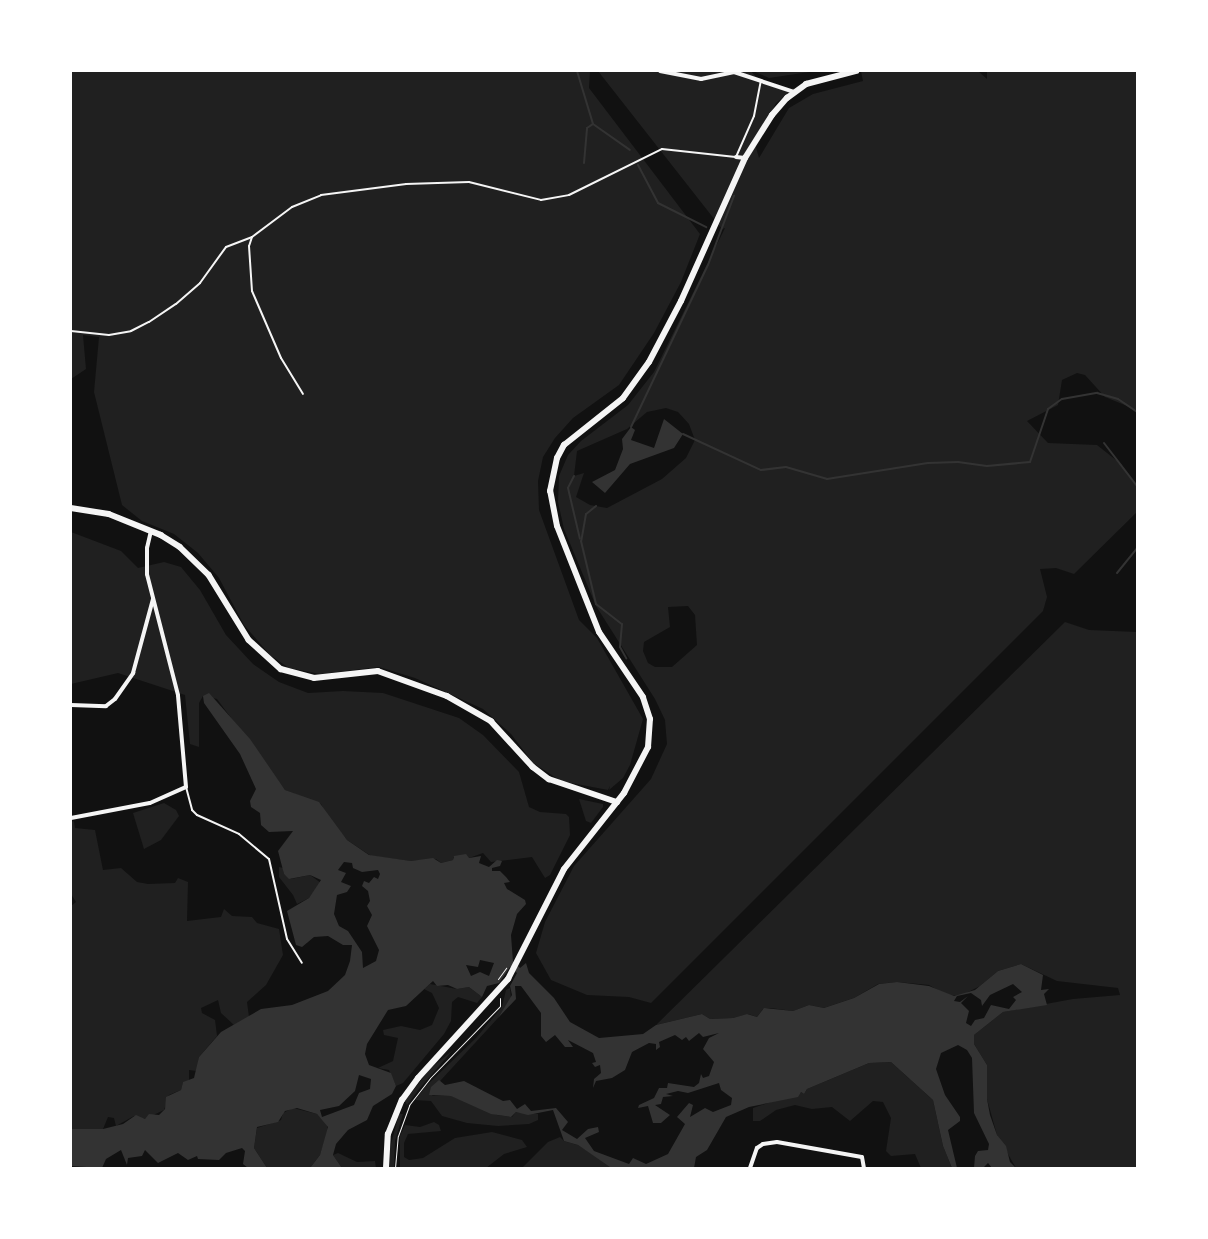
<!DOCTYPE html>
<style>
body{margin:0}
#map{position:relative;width:1208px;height:1239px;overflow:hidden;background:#111;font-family:Roboto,sans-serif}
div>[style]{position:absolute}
.green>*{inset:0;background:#202020}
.water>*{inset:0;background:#333}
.stream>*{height:2px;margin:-1px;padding:0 1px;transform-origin:1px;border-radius:1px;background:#333}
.path>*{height:1px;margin:-0.5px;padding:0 0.5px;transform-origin:0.5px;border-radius:0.5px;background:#f5f5f5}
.service>*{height:2px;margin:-1px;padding:0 1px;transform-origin:1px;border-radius:1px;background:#f5f5f5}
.minor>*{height:4px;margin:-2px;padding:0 2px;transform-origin:2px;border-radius:2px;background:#f5f5f5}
.secondary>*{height:5.5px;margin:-2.75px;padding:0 2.75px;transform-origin:2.75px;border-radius:2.75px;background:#f5f5f5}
.primary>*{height:6px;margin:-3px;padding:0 3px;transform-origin:3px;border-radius:3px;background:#f5f5f5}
span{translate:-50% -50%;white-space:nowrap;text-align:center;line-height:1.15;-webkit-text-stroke:4px #fff;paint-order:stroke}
.frame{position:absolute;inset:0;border:72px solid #fff;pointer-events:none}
</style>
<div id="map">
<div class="green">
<i style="clip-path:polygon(71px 71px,590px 71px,589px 88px,700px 234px,681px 282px,654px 333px,619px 385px,573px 418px,555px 438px,543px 457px,538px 481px,539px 510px,579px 620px,597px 638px,643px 719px,630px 765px,623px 778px,609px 790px,610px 786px,608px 790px,561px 781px,533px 763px,511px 734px,483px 709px,415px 678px,379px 667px,320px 674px,289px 668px,270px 655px,244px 625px,219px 578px,198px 553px,174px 534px,142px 521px,122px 505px,94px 392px,99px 337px,83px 335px,86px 369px,71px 379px)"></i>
<i style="clip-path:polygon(evenodd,598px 71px,751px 71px,761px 83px,783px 90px,795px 88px,776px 103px,755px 144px,759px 158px,789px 108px,813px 94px,863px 81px,861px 71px,978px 71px,987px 79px,987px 71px,1137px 71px,1137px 410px,1105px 397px,1085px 375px,1077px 373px,1062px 380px,1058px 405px,1027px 421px,1048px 443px,1097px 445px,1121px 464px,1137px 487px,1137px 512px,1074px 574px,1056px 568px,1040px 569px,1047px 597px,1043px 611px,651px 1003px,629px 997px,587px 995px,551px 980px,536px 953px,545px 922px,574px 866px,651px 779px,667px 744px,665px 720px,655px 699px,596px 606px,564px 529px,558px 502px,559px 476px,568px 455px,581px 441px,628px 405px,654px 372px,725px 228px,722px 229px,598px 71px,666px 408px,678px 412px,689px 424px,695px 440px,686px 458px,662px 479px,607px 508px,590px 505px,576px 497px,584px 473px,574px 476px,577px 451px,627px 429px,647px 412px,666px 408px,598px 71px,688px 606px,695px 615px,697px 645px,672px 667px,655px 667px,648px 663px,643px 651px,644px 642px,670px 627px,668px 607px,688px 606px)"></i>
<i style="clip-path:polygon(753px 71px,816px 71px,769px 78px)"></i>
<i style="clip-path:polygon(71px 532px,121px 551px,138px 568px,164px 562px,181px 567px,200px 590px,226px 635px,253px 664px,279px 682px,308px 693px,343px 691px,383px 693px,459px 718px,483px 735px,519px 772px,529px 807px,540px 812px,566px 814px,569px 817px,570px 835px,550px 875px,545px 878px,532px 857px,491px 862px,483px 853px,469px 858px,453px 857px,453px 860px,441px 863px,436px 859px,411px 861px,371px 856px,347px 840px,326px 815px,321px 804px,285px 790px,217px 699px,203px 696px,199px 703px,199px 747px,190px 744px,185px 695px,118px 673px,71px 684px)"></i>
<i style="clip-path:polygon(1065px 622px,1089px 630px,1137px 632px,1137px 1168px,1016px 1168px,997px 1135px,987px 1099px,987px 1065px,974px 1044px,974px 1035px,1003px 1012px,1073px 999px,1120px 995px,1118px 988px,1057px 981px,1021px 964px,998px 971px,980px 986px,962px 995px,948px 996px,929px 985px,897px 982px,878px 984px,854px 998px,824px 1008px,809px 1005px,793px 1011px,770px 1008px,763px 1009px,757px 1017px,748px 1014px,733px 1018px,710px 1019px,702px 1014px,656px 1025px)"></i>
<i style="clip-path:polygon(579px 799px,603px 804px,603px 807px,591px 823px,586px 821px)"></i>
<i style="clip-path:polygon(164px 803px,176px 810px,179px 816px,161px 840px,144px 849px,133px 813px)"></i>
<i style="clip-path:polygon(74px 821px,75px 828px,95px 830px,103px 870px,121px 868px,137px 882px,148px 884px,175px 883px,178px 878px,188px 882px,187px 921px,221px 917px,224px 909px,232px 916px,252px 917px,257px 923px,279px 929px,283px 955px,266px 985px,247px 1002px,249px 1017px,234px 1025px,221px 1013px,218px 1000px,201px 1008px,202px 1013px,215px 1020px,217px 1036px,199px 1057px,197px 1071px,189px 1070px,189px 1082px,183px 1082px,181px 1090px,169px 1095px,164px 1110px,145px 1119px,134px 1116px,116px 1126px,114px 1118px,108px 1117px,103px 1129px,85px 1131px,71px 1129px,71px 906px,76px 902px,71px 894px,71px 822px)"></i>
<i style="clip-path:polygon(279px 867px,283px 868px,284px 874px,291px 879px,310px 875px,321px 883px,309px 898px,297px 904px,293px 895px,279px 877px)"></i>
<i style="clip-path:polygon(430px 984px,457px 989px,469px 987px,482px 997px,477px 1003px,458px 997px,452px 1002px,451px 1021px,444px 1034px,403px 1083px,396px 1086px,389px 1070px,378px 1068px,393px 1061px,398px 1038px,384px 1035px,383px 1030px,401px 1026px,420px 1030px,432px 1025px,439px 1008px,432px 993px,424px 989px)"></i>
<i style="clip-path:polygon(510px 988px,511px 998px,498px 1018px,441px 1080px,432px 1096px,452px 1096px,497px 1115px,512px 1117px,516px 1112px,538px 1114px,538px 1120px,529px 1124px,498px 1126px,467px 1123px,442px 1116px,431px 1101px,415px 1100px,426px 1086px,476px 1038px,502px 1007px,506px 990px)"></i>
<i style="clip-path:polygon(453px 1050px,420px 1088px,407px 1105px,405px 1101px,430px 1069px)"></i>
<i style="clip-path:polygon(891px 1062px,933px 1100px,943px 1146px,952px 1168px,921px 1168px,915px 1154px,891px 1156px,886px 1151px,891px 1118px,883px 1102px,873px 1101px,850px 1121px,832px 1107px,812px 1109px,795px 1105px,776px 1110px,760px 1121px,753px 1121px,753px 1108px,801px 1092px,804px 1094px,807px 1089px,869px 1063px)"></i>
<i style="clip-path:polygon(293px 1108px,317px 1114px,327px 1124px,328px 1131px,320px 1155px,310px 1168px,267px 1168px,254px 1148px,257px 1128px,281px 1120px,283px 1113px)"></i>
<i style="clip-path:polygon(399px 1114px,403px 1114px,395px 1141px,394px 1168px,390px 1168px,390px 1148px)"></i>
<i style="clip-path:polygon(434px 1122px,439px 1125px,441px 1131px,408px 1134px,404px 1143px,404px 1157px,409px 1160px,423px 1158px,455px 1138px,492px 1132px,522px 1140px,527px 1147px,504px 1154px,486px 1168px,400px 1168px,400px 1136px,405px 1125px,420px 1127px)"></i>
<i style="clip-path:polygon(560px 1137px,564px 1141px,578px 1145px,614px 1168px,522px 1168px,548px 1142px)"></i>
<i style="clip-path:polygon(338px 1153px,357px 1162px,375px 1161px,376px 1168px,342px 1168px,333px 1155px)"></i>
</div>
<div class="water">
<i style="clip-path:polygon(664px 419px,683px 434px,674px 448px,630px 464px,605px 493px,592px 482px,615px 470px,623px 449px,622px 439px,631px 427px,635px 430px,631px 440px,654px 448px)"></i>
<i style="clip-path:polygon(evenodd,209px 693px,250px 739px,285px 790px,319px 802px,347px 840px,369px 855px,411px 861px,433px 858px,441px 863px,453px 860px,454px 856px,466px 854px,469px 858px,481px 856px,479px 863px,489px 867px,497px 860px,502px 861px,500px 866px,492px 868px,492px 871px,500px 871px,506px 877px,510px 882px,504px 883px,507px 889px,525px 900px,526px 904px,517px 914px,511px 935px,513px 962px,520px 968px,526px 963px,529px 973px,554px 998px,570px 1022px,599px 1038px,643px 1034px,656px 1025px,702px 1014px,710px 1019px,733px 1018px,747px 1014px,757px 1017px,764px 1008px,793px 1011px,809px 1005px,824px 1008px,854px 998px,879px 984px,897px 982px,929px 986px,954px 996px,975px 990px,998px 971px,1021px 964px,1043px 975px,1041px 990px,1049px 989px,1044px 994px,1047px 1005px,1003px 1012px,974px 1035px,974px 1044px,987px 1065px,987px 1099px,990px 1115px,997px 1135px,1006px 1146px,1010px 1162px,1016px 1168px,992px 1168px,988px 1163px,983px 1168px,974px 1168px,975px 1156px,978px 1151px,988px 1150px,989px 1144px,974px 1113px,972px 1058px,967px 1050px,958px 1045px,941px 1053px,936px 1069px,945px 1095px,960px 1117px,960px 1121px,948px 1130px,957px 1168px,952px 1168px,943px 1146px,933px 1100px,891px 1062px,869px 1063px,807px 1089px,804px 1094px,801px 1092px,798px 1097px,749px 1107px,726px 1117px,707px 1150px,696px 1157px,694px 1168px,610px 1167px,578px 1145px,564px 1141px,553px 1110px,528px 1115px,516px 1112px,511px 1117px,491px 1114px,451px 1096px,429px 1095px,431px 1087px,439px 1080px,445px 1085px,464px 1081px,503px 1101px,510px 1100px,517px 1109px,525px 1104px,531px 1111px,556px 1108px,568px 1122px,562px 1130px,577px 1139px,588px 1129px,598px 1127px,599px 1132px,585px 1138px,594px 1151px,629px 1164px,633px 1158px,646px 1164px,668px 1154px,685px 1124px,677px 1117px,689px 1103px,693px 1105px,690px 1117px,705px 1108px,713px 1112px,731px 1105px,732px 1098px,721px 1090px,719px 1083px,688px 1093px,678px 1091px,666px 1094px,673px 1096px,663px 1097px,661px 1104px,655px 1105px,670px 1115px,661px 1123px,653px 1123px,648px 1106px,638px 1108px,639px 1105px,654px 1098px,659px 1088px,667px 1088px,668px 1083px,694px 1087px,699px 1083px,701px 1074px,703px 1078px,709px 1076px,714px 1062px,703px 1049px,709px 1038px,719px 1033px,703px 1037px,699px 1033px,689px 1041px,686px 1037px,682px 1040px,675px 1035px,659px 1042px,660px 1047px,656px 1050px,656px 1044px,649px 1043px,632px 1052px,625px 1070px,612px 1078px,596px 1081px,593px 1088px,594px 1079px,601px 1073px,600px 1065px,595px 1067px,592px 1063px,596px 1062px,593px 1053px,568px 1040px,573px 1047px,565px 1047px,555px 1035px,546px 1042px,541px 1036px,541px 1013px,521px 986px,515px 986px,516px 999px,498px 1018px,512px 995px,510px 986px,517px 973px,510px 967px,499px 983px,487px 986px,482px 997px,469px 987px,457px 989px,448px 985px,437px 986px,433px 981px,406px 1006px,388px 1010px,367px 1044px,365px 1054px,369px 1065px,391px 1073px,396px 1086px,392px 1094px,373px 1106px,367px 1120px,348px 1130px,336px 1144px,333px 1155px,342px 1168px,310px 1168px,320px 1155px,328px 1127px,317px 1114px,297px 1108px,285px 1111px,278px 1122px,257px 1127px,254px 1148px,267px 1168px,248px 1168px,243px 1164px,245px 1151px,242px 1148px,226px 1153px,219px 1160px,198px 1159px,197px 1156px,188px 1160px,178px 1153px,158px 1163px,145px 1150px,142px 1156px,128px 1158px,127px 1165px,121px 1150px,106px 1159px,102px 1168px,71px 1166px,71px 1129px,103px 1129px,123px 1124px,136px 1115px,145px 1119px,149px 1114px,159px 1115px,165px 1109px,166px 1097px,181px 1090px,183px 1082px,194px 1078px,199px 1057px,221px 1032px,261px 1009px,292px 1005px,328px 991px,345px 975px,350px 961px,352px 945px,343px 945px,328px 936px,314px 937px,302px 947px,296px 945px,287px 911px,309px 898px,321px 880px,310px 875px,289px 879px,284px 874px,278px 851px,293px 831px,269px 832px,261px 825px,260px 813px,251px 807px,250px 801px,256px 789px,240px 754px,204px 703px,203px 696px,209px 693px,344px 862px,352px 863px,353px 868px,362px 872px,378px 870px,380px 874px,378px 879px,374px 877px,369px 883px,364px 881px,362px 886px,368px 891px,370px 901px,367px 906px,372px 915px,367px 926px,379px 950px,376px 961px,363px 968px,362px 952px,348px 931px,339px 926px,334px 914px,337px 895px,347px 892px,351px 886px,341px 882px,346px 873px,338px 870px,344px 862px,209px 693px,480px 960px,494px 963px,489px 976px,480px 972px,471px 976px,466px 965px,478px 967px,480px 960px,209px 693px,1013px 984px,1022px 992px,1013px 997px,1016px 1000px,1009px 1009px,991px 1005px,984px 1018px,975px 1020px,971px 1026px,966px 1023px,969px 1011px,961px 1003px,968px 996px,960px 1002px,954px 1001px,957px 996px,971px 993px,981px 1000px,982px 1006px,990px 995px,1013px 984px,209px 693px,359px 1075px,371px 1079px,370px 1089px,359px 1093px,354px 1105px,322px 1117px,320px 1110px,339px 1106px,355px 1091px,359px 1075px)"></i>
</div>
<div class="stream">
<i style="left:577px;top:71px;width:55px;rotate:73.2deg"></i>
<i style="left:593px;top:124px;width:45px;rotate:35.1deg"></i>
<i style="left:584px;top:163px;width:35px;rotate:-85deg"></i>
<i style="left:587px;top:128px;width:7px;rotate:-34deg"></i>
<i style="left:638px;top:165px;width:43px;rotate:62.2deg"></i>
<i style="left:658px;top:203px;width:54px;rotate:26.6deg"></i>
<i style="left:631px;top:427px;width:179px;rotate:-64.6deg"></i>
<i style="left:708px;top:265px;width:74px;rotate:-69.4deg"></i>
<i style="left:683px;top:434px;width:86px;rotate:24.8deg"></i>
<i style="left:761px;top:470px;width:25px;rotate:-7deg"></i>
<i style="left:786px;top:467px;width:43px;rotate:16.3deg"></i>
<i style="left:827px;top:479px;width:102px;rotate:-9deg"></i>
<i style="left:928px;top:463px;width:30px;rotate:-2deg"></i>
<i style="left:958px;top:462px;width:29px;rotate:8deg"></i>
<i style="left:987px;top:466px;width:43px;rotate:-5.3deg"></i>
<i style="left:1030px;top:462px;width:56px;rotate:-71.2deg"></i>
<i style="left:1048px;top:409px;width:17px;rotate:-36deg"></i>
<i style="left:1062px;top:399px;width:36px;rotate:-10deg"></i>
<i style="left:1097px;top:393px;width:22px;rotate:16deg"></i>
<i style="left:1118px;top:399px;width:23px;rotate:34deg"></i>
<i style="left:1104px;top:443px;width:54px;rotate:52.5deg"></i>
<i style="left:574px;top:476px;width:13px;rotate:117deg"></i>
<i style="left:568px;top:488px;width:52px;rotate:76.8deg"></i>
<i style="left:596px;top:506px;width:13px;rotate:141deg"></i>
<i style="left:586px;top:514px;width:27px;rotate:100deg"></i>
<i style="left:581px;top:541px;width:65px;rotate:76.6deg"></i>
<i style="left:596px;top:604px;width:33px;rotate:38deg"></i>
<i style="left:622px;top:624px;width:23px;rotate:95deg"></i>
<i style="left:620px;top:647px;width:13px;rotate:61deg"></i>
<i style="left:1117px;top:573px;width:32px;rotate:-51deg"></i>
</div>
<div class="path">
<i style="left:498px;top:979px;width:14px;rotate:-54deg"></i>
<i style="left:395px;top:1168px;width:32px;rotate:-85deg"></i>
<i style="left:398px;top:1136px;width:33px;rotate:-70deg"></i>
<i style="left:409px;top:1105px;width:34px;rotate:-52deg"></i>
<i style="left:430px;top:1078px;width:100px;rotate:-45.8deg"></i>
<i style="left:500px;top:1006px;width:8px;rotate:-90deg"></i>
</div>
<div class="service">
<i style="left:252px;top:237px;width:9px;rotate:108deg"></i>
<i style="left:249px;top:246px;width:45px;rotate:86.2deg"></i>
<i style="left:252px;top:291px;width:73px;rotate:66.6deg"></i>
<i style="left:281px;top:358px;width:42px;rotate:58.6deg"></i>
<i style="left:71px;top:331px;width:38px;rotate:6deg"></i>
<i style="left:109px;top:335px;width:22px;rotate:-10deg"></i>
<i style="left:131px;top:331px;width:20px;rotate:-27deg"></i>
<i style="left:149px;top:322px;width:32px;rotate:-34deg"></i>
<i style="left:176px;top:304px;width:32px;rotate:-41deg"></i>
<i style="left:200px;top:283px;width:44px;rotate:-54.2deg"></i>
<i style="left:226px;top:247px;width:28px;rotate:-21deg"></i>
<i style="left:252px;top:237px;width:50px;rotate:-36.9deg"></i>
<i style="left:292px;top:207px;width:31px;rotate:-22deg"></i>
<i style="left:321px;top:195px;width:86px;rotate:-7.4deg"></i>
<i style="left:406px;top:184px;width:63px;rotate:-1.8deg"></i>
<i style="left:469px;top:182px;width:74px;rotate:14deg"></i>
<i style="left:541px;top:200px;width:28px;rotate:-10deg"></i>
<i style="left:569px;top:195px;width:104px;rotate:-26.3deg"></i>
<i style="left:662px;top:149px;width:74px;rotate:6.2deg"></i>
<i style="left:736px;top:157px;width:45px;rotate:-66.3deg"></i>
<i style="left:754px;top:116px;width:36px;rotate:-79deg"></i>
<i style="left:186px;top:787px;width:24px;rotate:75deg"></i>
<i style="left:192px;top:810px;width:7px;rotate:45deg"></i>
<i style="left:197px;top:815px;width:46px;rotate:24.3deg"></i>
<i style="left:239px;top:834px;width:39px;rotate:40deg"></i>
<i style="left:269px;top:859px;width:82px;rotate:77.3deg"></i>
<i style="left:287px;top:939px;width:28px;rotate:58deg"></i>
</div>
<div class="minor">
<i style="left:660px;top:71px;width:42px;rotate:11deg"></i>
<i style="left:701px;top:79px;width:34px;rotate:-12deg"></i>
<i style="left:734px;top:72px;width:63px;rotate:18.4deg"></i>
<i style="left:736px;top:157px;width:9px;rotate:6deg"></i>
<i style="left:71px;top:705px;width:35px;rotate:2deg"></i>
<i style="left:106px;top:706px;width:11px;rotate:-38deg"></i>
<i style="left:115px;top:699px;width:32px;rotate:-55deg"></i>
<i style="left:133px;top:673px;width:77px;rotate:-74.9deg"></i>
<i style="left:71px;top:818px;width:80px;rotate:-10.8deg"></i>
<i style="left:150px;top:803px;width:39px;rotate:-24deg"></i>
<i style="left:186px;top:787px;width:92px;rotate:-95deg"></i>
<i style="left:178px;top:695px;width:125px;rotate:-104.4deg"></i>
<i style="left:147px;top:574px;width:26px;rotate:-90deg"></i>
<i style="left:147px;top:548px;width:17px;rotate:-77deg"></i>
<i style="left:750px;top:1168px;width:21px;rotate:-71deg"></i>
<i style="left:757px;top:1148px;width:7px;rotate:-34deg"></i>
<i style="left:763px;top:1144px;width:14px;rotate:-8deg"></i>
<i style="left:777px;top:1142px;width:86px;rotate:10deg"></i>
<i style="left:862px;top:1157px;width:11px;rotate:80deg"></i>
</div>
<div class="secondary">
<i style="left:71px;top:508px;width:38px;rotate:9deg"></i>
<i style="left:109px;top:514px;width:56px;rotate:22deg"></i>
<i style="left:161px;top:535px;width:22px;rotate:32deg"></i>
<i style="left:180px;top:547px;width:40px;rotate:44deg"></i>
<i style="left:209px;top:575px;width:76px;rotate:58.4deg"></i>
<i style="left:249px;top:640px;width:43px;rotate:42.2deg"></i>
<i style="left:281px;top:669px;width:34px;rotate:15deg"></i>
<i style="left:314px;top:678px;width:64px;rotate:-6.2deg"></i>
<i style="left:378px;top:671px;width:73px;rotate:19.9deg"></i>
<i style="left:447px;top:696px;width:51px;rotate:29.6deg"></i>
<i style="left:491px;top:721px;width:62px;rotate:47.6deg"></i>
<i style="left:533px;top:767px;width:20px;rotate:37deg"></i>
<i style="left:549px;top:779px;width:72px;rotate:18.7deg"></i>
</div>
<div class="primary">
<i style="left:386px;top:1168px;width:34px;rotate:-87deg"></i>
<i style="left:388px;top:1134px;width:37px;rotate:-68deg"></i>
<i style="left:402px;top:1100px;width:27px;rotate:-54deg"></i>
<i style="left:418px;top:1078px;width:134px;rotate:-47.7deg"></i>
<i style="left:508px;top:979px;width:123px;rotate:-63deg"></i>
<i style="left:564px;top:869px;width:97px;rotate:-51.7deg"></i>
<i style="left:624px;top:793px;width:52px;rotate:-62.4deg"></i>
<i style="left:648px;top:747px;width:28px;rotate:-86deg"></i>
<i style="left:650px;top:719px;width:23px;rotate:-108deg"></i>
<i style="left:643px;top:697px;width:78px;rotate:-124.1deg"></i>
<i style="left:599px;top:632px;width:114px;rotate:-111.6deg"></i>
<i style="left:557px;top:526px;width:36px;rotate:-101deg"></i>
<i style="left:550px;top:491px;width:34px;rotate:-78deg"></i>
<i style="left:557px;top:458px;width:15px;rotate:-62deg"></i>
<i style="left:564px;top:445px;width:75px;rotate:-38.5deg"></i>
<i style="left:623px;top:398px;width:44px;rotate:-54.2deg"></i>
<i style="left:649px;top:362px;width:69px;rotate:-62.3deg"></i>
<i style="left:681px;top:301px;width:157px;rotate:-65.9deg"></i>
<i style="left:745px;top:158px;width:51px;rotate:-57.9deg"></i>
<i style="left:772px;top:115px;width:23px;rotate:-49deg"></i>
<i style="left:787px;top:98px;width:24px;rotate:-36deg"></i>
<i style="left:806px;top:84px;width:52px;rotate:-14.6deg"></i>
</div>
<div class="frame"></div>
</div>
